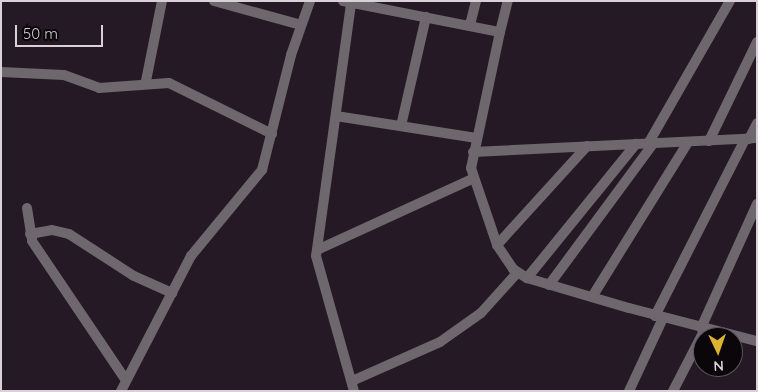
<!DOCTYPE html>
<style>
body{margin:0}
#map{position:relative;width:758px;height:392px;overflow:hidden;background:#241924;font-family:Quicksand,sans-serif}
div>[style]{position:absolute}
.street>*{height:10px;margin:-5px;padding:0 5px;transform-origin:5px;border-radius:5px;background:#6e686e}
span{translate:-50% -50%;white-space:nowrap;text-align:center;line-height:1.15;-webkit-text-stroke:4px #0a060a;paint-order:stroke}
.frame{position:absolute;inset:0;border:2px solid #d8d1d8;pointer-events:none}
.north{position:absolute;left:693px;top:327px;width:50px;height:50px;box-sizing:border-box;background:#0a060a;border:1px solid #5c575c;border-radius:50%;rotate:177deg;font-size:14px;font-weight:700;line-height:20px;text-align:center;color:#d8d1d8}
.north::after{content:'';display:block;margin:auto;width:18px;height:22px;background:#dcb233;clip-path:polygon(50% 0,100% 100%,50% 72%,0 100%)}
.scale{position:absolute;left:15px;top:25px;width:88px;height:22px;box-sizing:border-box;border:2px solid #d8d1d8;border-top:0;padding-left:6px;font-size:15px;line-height:18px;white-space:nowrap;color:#d8d1d8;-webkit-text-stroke:4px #0a060a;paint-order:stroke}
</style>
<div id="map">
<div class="street">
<i style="left:214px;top:1px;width:90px;rotate:15.4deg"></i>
<i style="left:343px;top:1px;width:160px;rotate:11.2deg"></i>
<i style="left:500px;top:32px;width:32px;rotate:-76deg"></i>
<i style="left:351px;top:4px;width:254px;rotate:97.9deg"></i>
<i style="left:316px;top:256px;width:140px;rotate:74.3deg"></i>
<i style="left:470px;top:25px;width:25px;rotate:-76deg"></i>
<i style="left:500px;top:32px;width:139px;rotate:102deg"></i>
<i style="left:471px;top:168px;width:81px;rotate:71.3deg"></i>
<i style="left:497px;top:245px;width:29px;rotate:56deg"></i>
<i style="left:513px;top:269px;width:17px;rotate:33deg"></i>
<i style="left:527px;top:278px;width:106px;rotate:16.4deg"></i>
<i style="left:629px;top:308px;width:132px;rotate:14.5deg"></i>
<i style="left:1px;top:72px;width:63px;rotate:2.7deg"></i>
<i style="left:64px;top:75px;width:37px;rotate:20deg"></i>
<i style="left:99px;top:88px;width:70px;rotate:-4.1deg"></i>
<i style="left:169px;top:83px;width:115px;rotate:26.3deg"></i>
<i style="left:146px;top:81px;width:82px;rotate:-78.7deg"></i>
<i style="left:336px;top:116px;width:142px;rotate:8.9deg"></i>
<i style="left:401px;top:126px;width:112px;rotate:-77.1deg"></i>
<i style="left:749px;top:139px;width:18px;rotate:-63deg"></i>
<i style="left:709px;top:141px;width:110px;rotate:-64.1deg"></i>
<i style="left:648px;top:144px;width:165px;rotate:-60.2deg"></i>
<i style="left:473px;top:152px;width:284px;rotate:-2.8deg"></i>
<i style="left:27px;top:208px;width:33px;rotate:81deg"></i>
<i style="left:32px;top:241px;width:166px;rotate:56deg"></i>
<i style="left:30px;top:234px;width:22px;rotate:-10deg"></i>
<i style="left:52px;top:230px;width:17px;rotate:13deg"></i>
<i style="left:69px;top:234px;width:77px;rotate:32.9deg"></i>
<i style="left:134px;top:276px;width:42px;rotate:24.1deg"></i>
<i style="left:497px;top:245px;width:134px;rotate:-47.7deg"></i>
<i style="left:317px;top:250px;width:170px;rotate:-24.6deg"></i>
<i style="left:527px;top:278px;width:173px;rotate:-50.9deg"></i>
<i style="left:549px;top:285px;width:175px;rotate:-53.6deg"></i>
<i style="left:592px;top:297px;width:182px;rotate:-58.2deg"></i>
<i style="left:655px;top:316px;width:199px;rotate:-63deg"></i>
<i style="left:701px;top:328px;width:136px;rotate:-65.7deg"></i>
<i style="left:352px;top:381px;width:96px;rotate:-23.9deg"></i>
<i style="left:440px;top:342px;width:50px;rotate:-35.3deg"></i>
<i style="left:481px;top:313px;width:54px;rotate:-48deg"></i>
<i style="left:121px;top:391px;width:152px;rotate:-62.6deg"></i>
<i style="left:191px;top:256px;width:112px;rotate:-50.5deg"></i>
<i style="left:262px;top:170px;width:119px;rotate:-75.8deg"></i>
<i style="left:291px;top:55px;width:57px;rotate:-70.6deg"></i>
<i style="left:629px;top:391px;width:81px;rotate:-65deg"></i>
<i style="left:673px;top:391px;width:70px;rotate:-62.7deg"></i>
</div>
<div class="frame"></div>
<div class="north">N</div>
<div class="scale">50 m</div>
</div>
